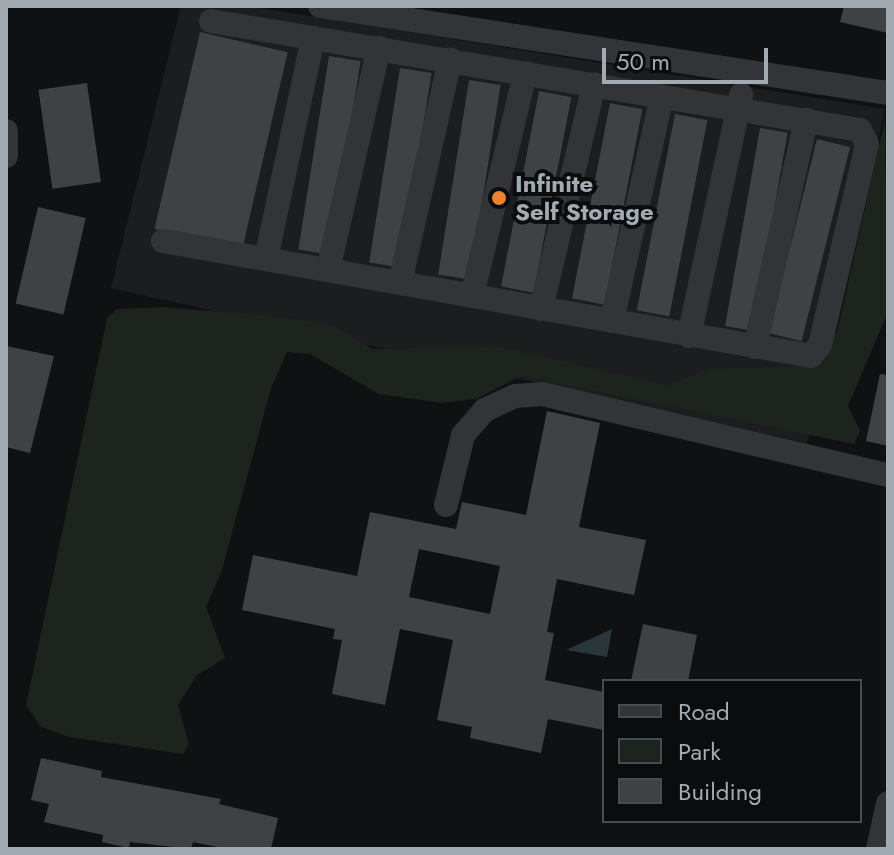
<!DOCTYPE html>
<style>
body{margin:0}
#map{position:relative;width:894px;height:855px;overflow:hidden;background:#101112;font-family:Jost,sans-serif}
div>[style]{position:absolute}
.built>*{inset:0;background:#1c1d1f}
.green>*{inset:0;background:#1d241d}
.water>*{inset:0;background:#2a363a}
.building>*{inset:0;background:#3f4245;transform-origin:0 0}
.minor>*{height:24px;margin:-12px;padding:0 12px;transform-origin:12px;border-radius:12px;background:#323437}
.dots>*{width:22px;height:22px;translate:-50% -50%;box-sizing:border-box;border:4px solid #0b0c0d;border-radius:50%}
span{translate:-50% -50%;white-space:nowrap;text-align:center;line-height:1.15;-webkit-text-stroke:8px #0b0c0d;paint-order:stroke}
.poi-label{font-size:24px;color:#a2abb2;font-weight:700}
.left{translate:0 -50%;text-align:left}
.frame{position:absolute;inset:0;border:8px solid #a2abb2;pointer-events:none}
.legend{position:absolute;left:602px;top:679px;width:260px;height:144px;box-sizing:border-box;background:#0b0c0d;border:2px solid #474c4f;margin:0;padding:10px 14px;list-style:none;font-size:24px;color:#a2abb2}
.legend li{display:flex;align-items:center;gap:16px;height:40px}
.legend b{width:40px;border:2px solid #474c4f}
.scale{position:absolute;left:602px;top:48px;width:166px;height:36px;box-sizing:border-box;border:4px solid #a2abb2;border-top:0;padding-left:10px;font-size:24px;line-height:28px;white-space:nowrap;color:#a2abb2;-webkit-text-stroke:6px #0b0c0d;paint-order:stroke}
</style>
<div id="map">
<div class="built">
<i style="clip-path:polygon(181px 6px,248px 6px,885px 109px,807px 443px,111px 288px)"></i>
</div>
<div class="green">
<i style="clip-path:polygon(885px 120px,888px 312px,848px 406px,860px 431px,854px 444px,521px 376px,476px 399px,442px 403px,379px 394px,310px 354px,287px 352px,271px 388px,222px 570px,206px 607px,225px 658px,197px 675px,178px 705px,189px 744px,183px 754px,69px 737px,41px 727px,26px 705px,107px 318px,117px 309px,162px 307px,282px 317px,334px 326px,373px 349px,500px 347px,667px 385px,710px 369px,808px 366px,837px 332px)"></i>
</div>
<div class="water">
<i style="clip-path:polygon(612px 629px,607px 657px,566px 650px)"></i>
</div>
<div class="building">
<i style="clip-path:polygon(844px 6px,888px 6px,888px 33px,840px 22px)"></i>
<i style="left:200px;top:32px;width:90px;height:202px;rotate:13deg"></i>
<i style="left:329px;top:56px;width:32px;height:196px;rotate:9deg"></i>
<i style="left:400px;top:68px;width:32px;height:197px;rotate:9deg"></i>
<i style="left:469px;top:80px;width:32px;height:197px;rotate:9deg"></i>
<i style="left:87px;top:83px;width:100px;height:49px;rotate:82deg"></i>
<i style="left:539px;top:91px;width:33px;height:199px;rotate:11deg"></i>
<i style="left:610px;top:103px;width:33px;height:199px;rotate:11deg"></i>
<i style="left:675px;top:114px;width:33px;height:200px;rotate:11deg"></i>
<i style="left:760px;top:128px;width:28px;height:201px;rotate:10deg"></i>
<i style="left:817px;top:139px;width:34px;height:200px;rotate:14deg"></i>
<i style="left:38px;top:207px;width:49px;height:99px;rotate:13deg"></i>
<i style="clip-path:polygon(6px 346px,54px 356px,30px 453px,6px 447px)"></i>
<i style="clip-path:polygon(880px 374px,888px 375px,888px 446px,866px 441px)"></i>
<i style="clip-path:polygon(evenodd,547px 411px,600px 423px,579px 527px,646px 540px,634px 595px,557px 579px,547px 632px,554px 633px,545px 680px,604px 692px,604px 730px,548px 719px,541px 753px,470px 738px,472px 727px,437px 720px,453px 640px,400px 629px,385px 705px,332px 694px,342px 640px,333px 639px,335px 629px,242px 610px,253px 555px,357px 576px,370px 512px,456px 529px,462px 502px,526px 515px,547px 411px,419px 549px,500px 566px,490px 614px,409px 597px,419px 549px)"></i>
<i style="clip-path:polygon(643px 624px,697px 635px,688px 681px,631px 681px)"></i>
<i style="clip-path:polygon(41px 758px,102px 771px,101px 777px,221px 799px,219px 804px,278px 818px,271px 849px,227px 849px,193px 842px,191px 849px,130px 842px,129px 848px,102px 842px,103px 835px,44px 822px,49px 804px,31px 800px)"></i>
</div>
<div class="minor">
<i style="left:320px;top:6px;width:575px;rotate:8.71deg"></i>
<i style="left:6px;top:131px;width:25px;rotate:90deg"></i>
<i style="left:163px;top:241px;width:658px;rotate:10.06deg"></i>
<i style="left:811px;top:356px;width:14px;rotate:-51deg"></i>
<i style="left:820px;top:345px;width:206px;rotate:-76.8deg"></i>
<i style="left:867px;top:144px;width:16px;rotate:-117deg"></i>
<i style="left:860px;top:130px;width:658px;rotate:-170.47deg"></i>
<i style="left:266px;top:259px;width:226px;rotate:-78deg"></i>
<i style="left:328px;top:270px;width:228px;rotate:-77.1deg"></i>
<i style="left:400px;top:283px;width:229px;rotate:-77.4deg"></i>
<i style="left:472px;top:296px;width:229px;rotate:-76.6deg"></i>
<i style="left:541px;top:309px;width:231px;rotate:-76.7deg"></i>
<i style="left:612px;top:321px;width:230px;rotate:-77.5deg"></i>
<i style="left:689px;top:336px;width:247px;rotate:-77.8deg"></i>
<i style="left:755px;top:347px;width:233px;rotate:-77.3deg"></i>
<i style="left:446px;top:505px;width:72px;rotate:-76.3deg"></i>
<i style="left:463px;top:435px;width:33px;rotate:-49deg"></i>
<i style="left:485px;top:410px;width:33px;rotate:-25deg"></i>
<i style="left:515px;top:396px;width:27px;rotate:-4deg"></i>
<i style="left:542px;top:394px;width:355px;rotate:13.2deg"></i>
<i style="left:878px;top:849px;width:47px;rotate:-77.7deg"></i>
</div>
<div class="dots">
<i style="left:499px;top:198px;background:#ec812e"></i>
</div>
<div class="poi-label">
<span class="left" style="left:515px;top:198px">Infinite<br>Self Storage</span>
</div>
<div class="frame"></div>
<ul class="legend">
<li><b style="height:10px;background:#323437"></b>Road</li>
<li><b style="height:22px;background:#1d241d"></b>Park</li>
<li><b style="height:22px;background:#3f4245"></b>Building</li>
</ul>
<div class="scale">50 m</div>
</div>
